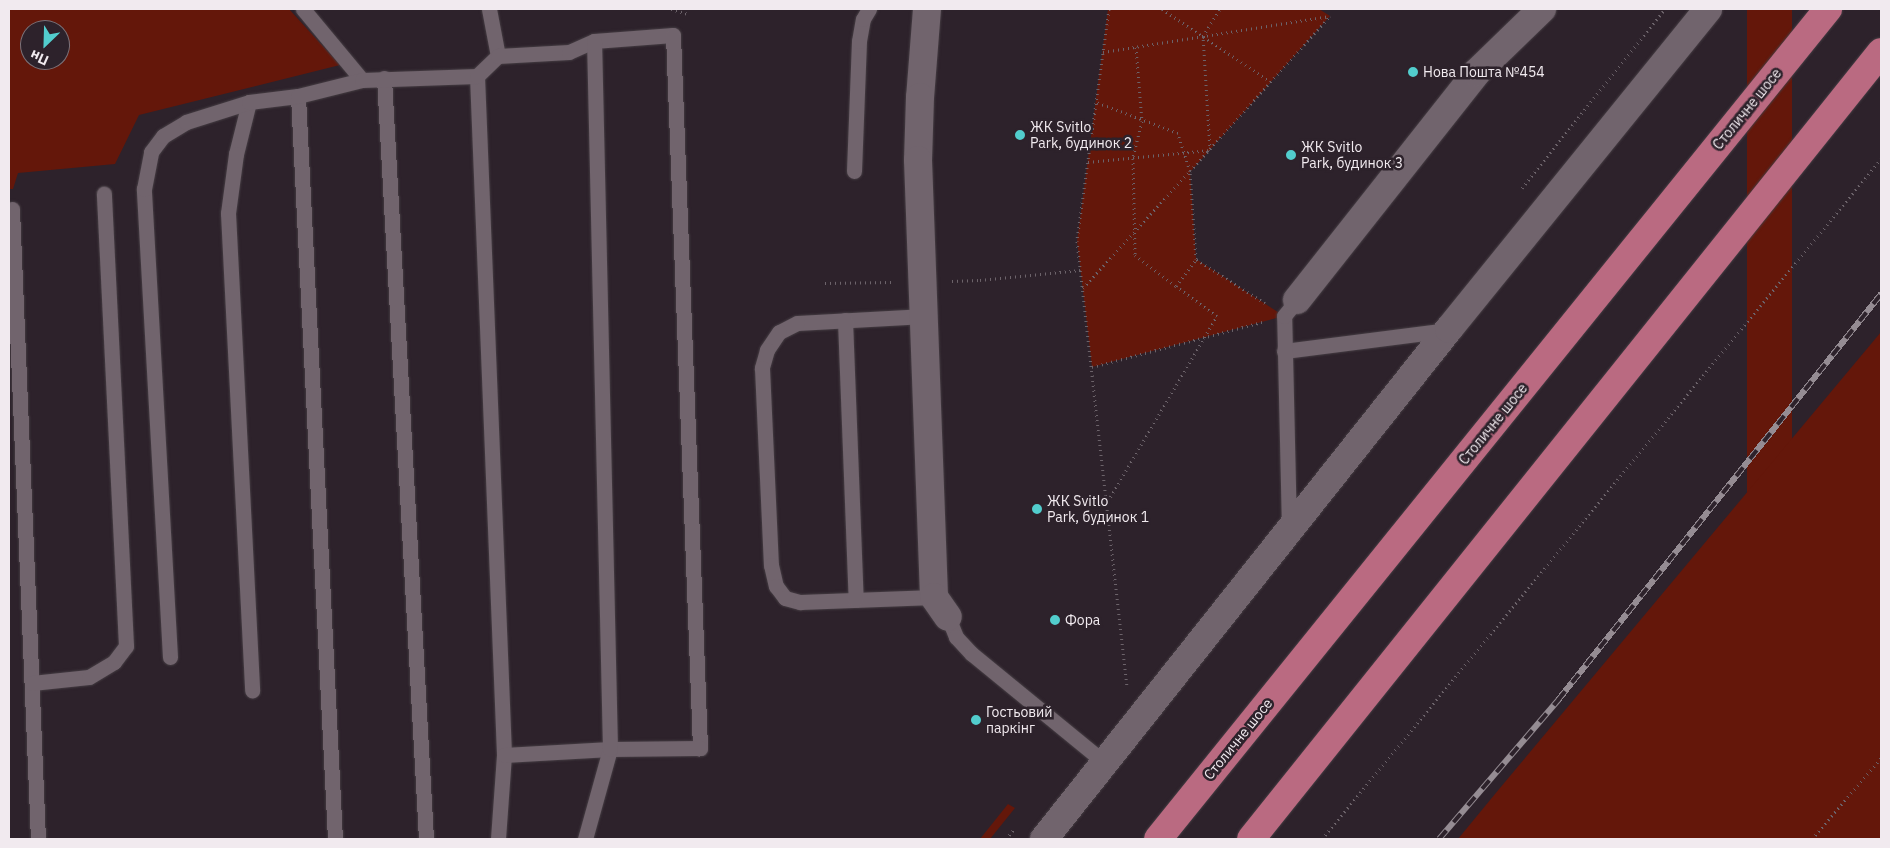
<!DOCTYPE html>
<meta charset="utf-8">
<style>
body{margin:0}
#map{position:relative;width:1890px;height:848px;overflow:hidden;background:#2d222b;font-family:"IBM Plex Sans",sans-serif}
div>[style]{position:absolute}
.green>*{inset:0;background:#64170a;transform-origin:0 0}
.path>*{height:3px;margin-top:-1.5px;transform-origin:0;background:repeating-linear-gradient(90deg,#6c636a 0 1px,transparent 0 5px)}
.roads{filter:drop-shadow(0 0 1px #453d43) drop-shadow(0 0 1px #453d43)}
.service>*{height:15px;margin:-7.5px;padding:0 7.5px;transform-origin:7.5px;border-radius:7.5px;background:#71646d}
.minor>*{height:28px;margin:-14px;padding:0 14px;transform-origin:14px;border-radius:14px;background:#71646d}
.trunk>*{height:28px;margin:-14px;padding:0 14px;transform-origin:14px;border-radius:14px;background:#ba6a81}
.rail>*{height:5.5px;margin-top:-2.75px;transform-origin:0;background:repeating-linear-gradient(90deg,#2d222b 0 11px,#958c93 0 22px);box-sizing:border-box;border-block:1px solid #958c93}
.dots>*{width:14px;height:14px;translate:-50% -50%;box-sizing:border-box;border:2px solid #2d222b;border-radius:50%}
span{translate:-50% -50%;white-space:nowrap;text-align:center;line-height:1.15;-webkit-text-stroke:5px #2d222b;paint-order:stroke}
.poi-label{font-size:14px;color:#f1eaef}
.left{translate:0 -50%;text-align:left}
.street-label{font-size:14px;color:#f1eaef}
.frame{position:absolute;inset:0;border:10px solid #f1eaef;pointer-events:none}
.north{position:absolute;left:20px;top:20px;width:50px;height:50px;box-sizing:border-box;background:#2d222b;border:1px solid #7b7279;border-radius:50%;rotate:204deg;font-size:14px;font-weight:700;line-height:20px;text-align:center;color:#f1eaef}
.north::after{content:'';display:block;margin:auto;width:18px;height:22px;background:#52cdcd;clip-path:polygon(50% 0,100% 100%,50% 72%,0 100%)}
</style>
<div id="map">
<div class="green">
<i style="clip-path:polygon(evenodd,9px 9px,289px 9px,340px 65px,139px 115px,115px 164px,18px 173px,13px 189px,9px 189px,9px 9px,30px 30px,60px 30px,60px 60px,30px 60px,30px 30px)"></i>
<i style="clip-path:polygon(1108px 9px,1319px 9px,1330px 16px,1190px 172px,1196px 259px,1284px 316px,1092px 367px,1077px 241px)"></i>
<i style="left:1747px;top:9px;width:45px;height:1065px"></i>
<i style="clip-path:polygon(1881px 332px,1881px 839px,1458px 839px,1495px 794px)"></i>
<i style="clip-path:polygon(1008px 804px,1015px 808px,990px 839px,980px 839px)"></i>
</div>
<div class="path">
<i style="left:671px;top:9px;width:18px;rotate:16deg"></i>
<i style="left:1109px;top:9px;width:234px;rotate:97.9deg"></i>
<i style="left:1077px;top:241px;width:449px;rotate:83.6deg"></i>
<i style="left:1162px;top:9px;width:131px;rotate:33.8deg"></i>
<i style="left:1136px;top:47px;width:74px;rotate:85.4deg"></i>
<i style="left:1142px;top:121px;width:38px;rotate:104deg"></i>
<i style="left:1133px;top:158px;width:97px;rotate:88.8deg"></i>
<i style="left:1135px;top:255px;width:51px;rotate:37.1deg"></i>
<i style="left:1103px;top:52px;width:230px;rotate:-9deg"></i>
<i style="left:1088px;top:162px;width:123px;rotate:-5.6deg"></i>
<i style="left:1210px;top:150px;width:114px;rotate:-93.5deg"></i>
<i style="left:1203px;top:36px;width:32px;rotate:-58deg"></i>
<i style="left:1522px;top:188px;width:229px;rotate:-51.4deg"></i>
<i style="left:952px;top:281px;width:28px;rotate:-2deg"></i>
<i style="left:980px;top:280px;width:101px;rotate:-5.7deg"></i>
<i style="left:825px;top:283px;width:68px;rotate:-0.8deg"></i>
<i style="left:1083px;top:288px;width:159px;rotate:-47.6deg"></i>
<i style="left:1190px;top:171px;width:40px;rotate:-108deg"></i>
<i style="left:1178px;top:133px;width:88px;rotate:-159.3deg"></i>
<i style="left:1265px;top:303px;width:82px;rotate:-147.5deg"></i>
<i style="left:1196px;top:259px;width:88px;rotate:-93.9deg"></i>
<i style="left:1190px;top:171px;width:209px;rotate:-47.9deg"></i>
<i style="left:1092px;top:367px;width:176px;rotate:-14.8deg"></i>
<i style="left:1108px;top:501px;width:215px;rotate:-59.5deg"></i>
<i style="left:1217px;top:316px;width:51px;rotate:-143.8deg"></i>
<i style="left:1176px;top:286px;width:34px;rotate:-53deg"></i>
<i style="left:1006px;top:839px;width:14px;rotate:-51deg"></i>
<i style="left:1322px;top:839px;width:880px;rotate:-50.58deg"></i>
<i style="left:1812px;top:839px;width:106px;rotate:-49.6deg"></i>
</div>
<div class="roads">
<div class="service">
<i style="left:303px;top:9px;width:92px;rotate:50.3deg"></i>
<i style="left:489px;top:9px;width:48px;rotate:79.2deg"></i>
<i style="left:477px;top:76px;width:680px;rotate:87.72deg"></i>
<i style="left:504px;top:755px;width:84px;rotate:94.1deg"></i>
<i style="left:384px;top:78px;width:762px;rotate:86.84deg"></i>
<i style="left:298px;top:96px;width:744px;rotate:87.15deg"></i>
<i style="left:249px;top:102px;width:54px;rotate:104deg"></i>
<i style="left:236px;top:154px;width:60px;rotate:97.7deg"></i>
<i style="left:228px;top:213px;width:478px;rotate:87.1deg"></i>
<i style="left:854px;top:171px;width:130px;rotate:-87.8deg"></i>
<i style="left:859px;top:41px;width:22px;rotate:-80deg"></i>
<i style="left:863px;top:19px;width:12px;rotate:-59deg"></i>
<i style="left:12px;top:209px;width:631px;rotate:87.64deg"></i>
<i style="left:925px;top:316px;width:128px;rotate:176.9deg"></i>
<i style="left:797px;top:323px;width:20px;rotate:153deg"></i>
<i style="left:779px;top:332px;width:22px;rotate:124deg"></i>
<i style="left:767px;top:350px;width:19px;rotate:106deg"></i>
<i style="left:762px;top:368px;width:197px;rotate:87.4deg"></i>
<i style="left:771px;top:565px;width:22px;rotate:77deg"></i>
<i style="left:776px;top:586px;width:15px;rotate:53deg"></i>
<i style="left:785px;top:598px;width:16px;rotate:15deg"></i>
<i style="left:800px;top:602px;width:134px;rotate:-2.1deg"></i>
<i style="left:845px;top:320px;width:280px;rotate:87.8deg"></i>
<i style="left:1284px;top:351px;width:166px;rotate:-7.3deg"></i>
<i style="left:1289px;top:529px;width:213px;rotate:-91.3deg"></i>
<i style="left:1284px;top:316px;width:21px;rotate:-51deg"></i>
<i style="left:948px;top:617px;width:22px;rotate:68deg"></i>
<i style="left:956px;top:637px;width:23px;rotate:47deg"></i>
<i style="left:972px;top:654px;width:172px;rotate:39.3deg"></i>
<i style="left:170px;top:657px;width:469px;rotate:-93.2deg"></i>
<i style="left:144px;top:189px;width:38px;rotate:-79deg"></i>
<i style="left:151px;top:152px;width:20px;rotate:-53deg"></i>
<i style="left:163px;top:136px;width:27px;rotate:-31deg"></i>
<i style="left:186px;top:122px;width:66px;rotate:-17.6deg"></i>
<i style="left:249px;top:102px;width:49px;rotate:-7deg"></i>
<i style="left:298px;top:96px;width:66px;rotate:-14deg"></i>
<i style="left:362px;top:80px;width:115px;rotate:-2deg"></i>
<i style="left:477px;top:76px;width:29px;rotate:-44deg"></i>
<i style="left:498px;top:56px;width:71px;rotate:-3.2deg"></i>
<i style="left:569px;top:52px;width:27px;rotate:-24deg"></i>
<i style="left:594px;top:41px;width:79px;rotate:-4.3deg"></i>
<i style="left:673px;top:35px;width:714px;rotate:87.83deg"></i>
<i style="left:700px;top:748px;width:90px;rotate:179.4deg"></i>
<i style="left:610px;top:749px;width:106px;rotate:176.8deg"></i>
<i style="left:32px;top:683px;width:57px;rotate:-6deg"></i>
<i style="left:89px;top:677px;width:29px;rotate:-31deg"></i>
<i style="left:114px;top:662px;width:20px;rotate:-53deg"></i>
<i style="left:126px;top:646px;width:453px;rotate:-92.8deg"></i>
<i style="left:585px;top:839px;width:93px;rotate:-74.5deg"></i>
<i style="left:610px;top:749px;width:708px;rotate:-91.29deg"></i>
</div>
<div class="minor">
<i style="left:927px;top:9px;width:88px;rotate:94.5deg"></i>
<i style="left:920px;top:97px;width:63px;rotate:91.8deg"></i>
<i style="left:918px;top:160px;width:437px;rotate:87.9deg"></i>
<i style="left:934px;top:597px;width:24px;rotate:55deg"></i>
<i style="left:1297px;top:300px;width:289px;rotate:-51.7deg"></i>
<i style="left:1476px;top:73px;width:92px;rotate:-44.1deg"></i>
<i style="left:1044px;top:839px;width:651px;rotate:-51.55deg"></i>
<i style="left:1449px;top:329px;width:412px;rotate:-51deg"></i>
</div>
<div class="trunk">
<i style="left:1158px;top:839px;width:1067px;rotate:-51.09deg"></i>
<i style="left:1251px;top:839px;width:1008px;rotate:-51.32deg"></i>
</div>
</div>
<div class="rail">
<i style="left:1439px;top:839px;width:183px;rotate:-49.4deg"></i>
<i style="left:1558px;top:700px;width:519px;rotate:-51.5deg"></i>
</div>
<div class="dots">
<i style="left:1413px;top:72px;background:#52cdcd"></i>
<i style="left:1020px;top:135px;background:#52cdcd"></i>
<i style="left:1291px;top:155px;background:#52cdcd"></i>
<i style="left:1037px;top:509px;background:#52cdcd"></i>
<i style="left:1055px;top:620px;background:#52cdcd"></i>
<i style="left:976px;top:720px;background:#52cdcd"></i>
</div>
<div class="poi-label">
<span class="left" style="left:1423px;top:72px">Нова Пошта №454</span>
<span class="left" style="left:1030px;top:135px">ЖК Svitlo<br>Park, будинок 2</span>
<span class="left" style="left:1301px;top:155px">ЖК Svitlo<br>Park, будинок 3</span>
<span class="left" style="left:1047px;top:509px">ЖК Svitlo<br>Park, будинок 1</span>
<span class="left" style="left:1065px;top:620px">Фора</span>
<span class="left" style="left:986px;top:720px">Гостьовий<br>паркінг</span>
</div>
<div class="street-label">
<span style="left:1747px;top:109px;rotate:-51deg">Столичне шосе</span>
<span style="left:1493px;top:424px;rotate:-51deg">Столичне шосе</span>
<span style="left:1238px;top:739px;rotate:-51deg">Столичне шосе</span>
</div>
<div class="frame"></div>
<div class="north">Пн</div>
</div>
